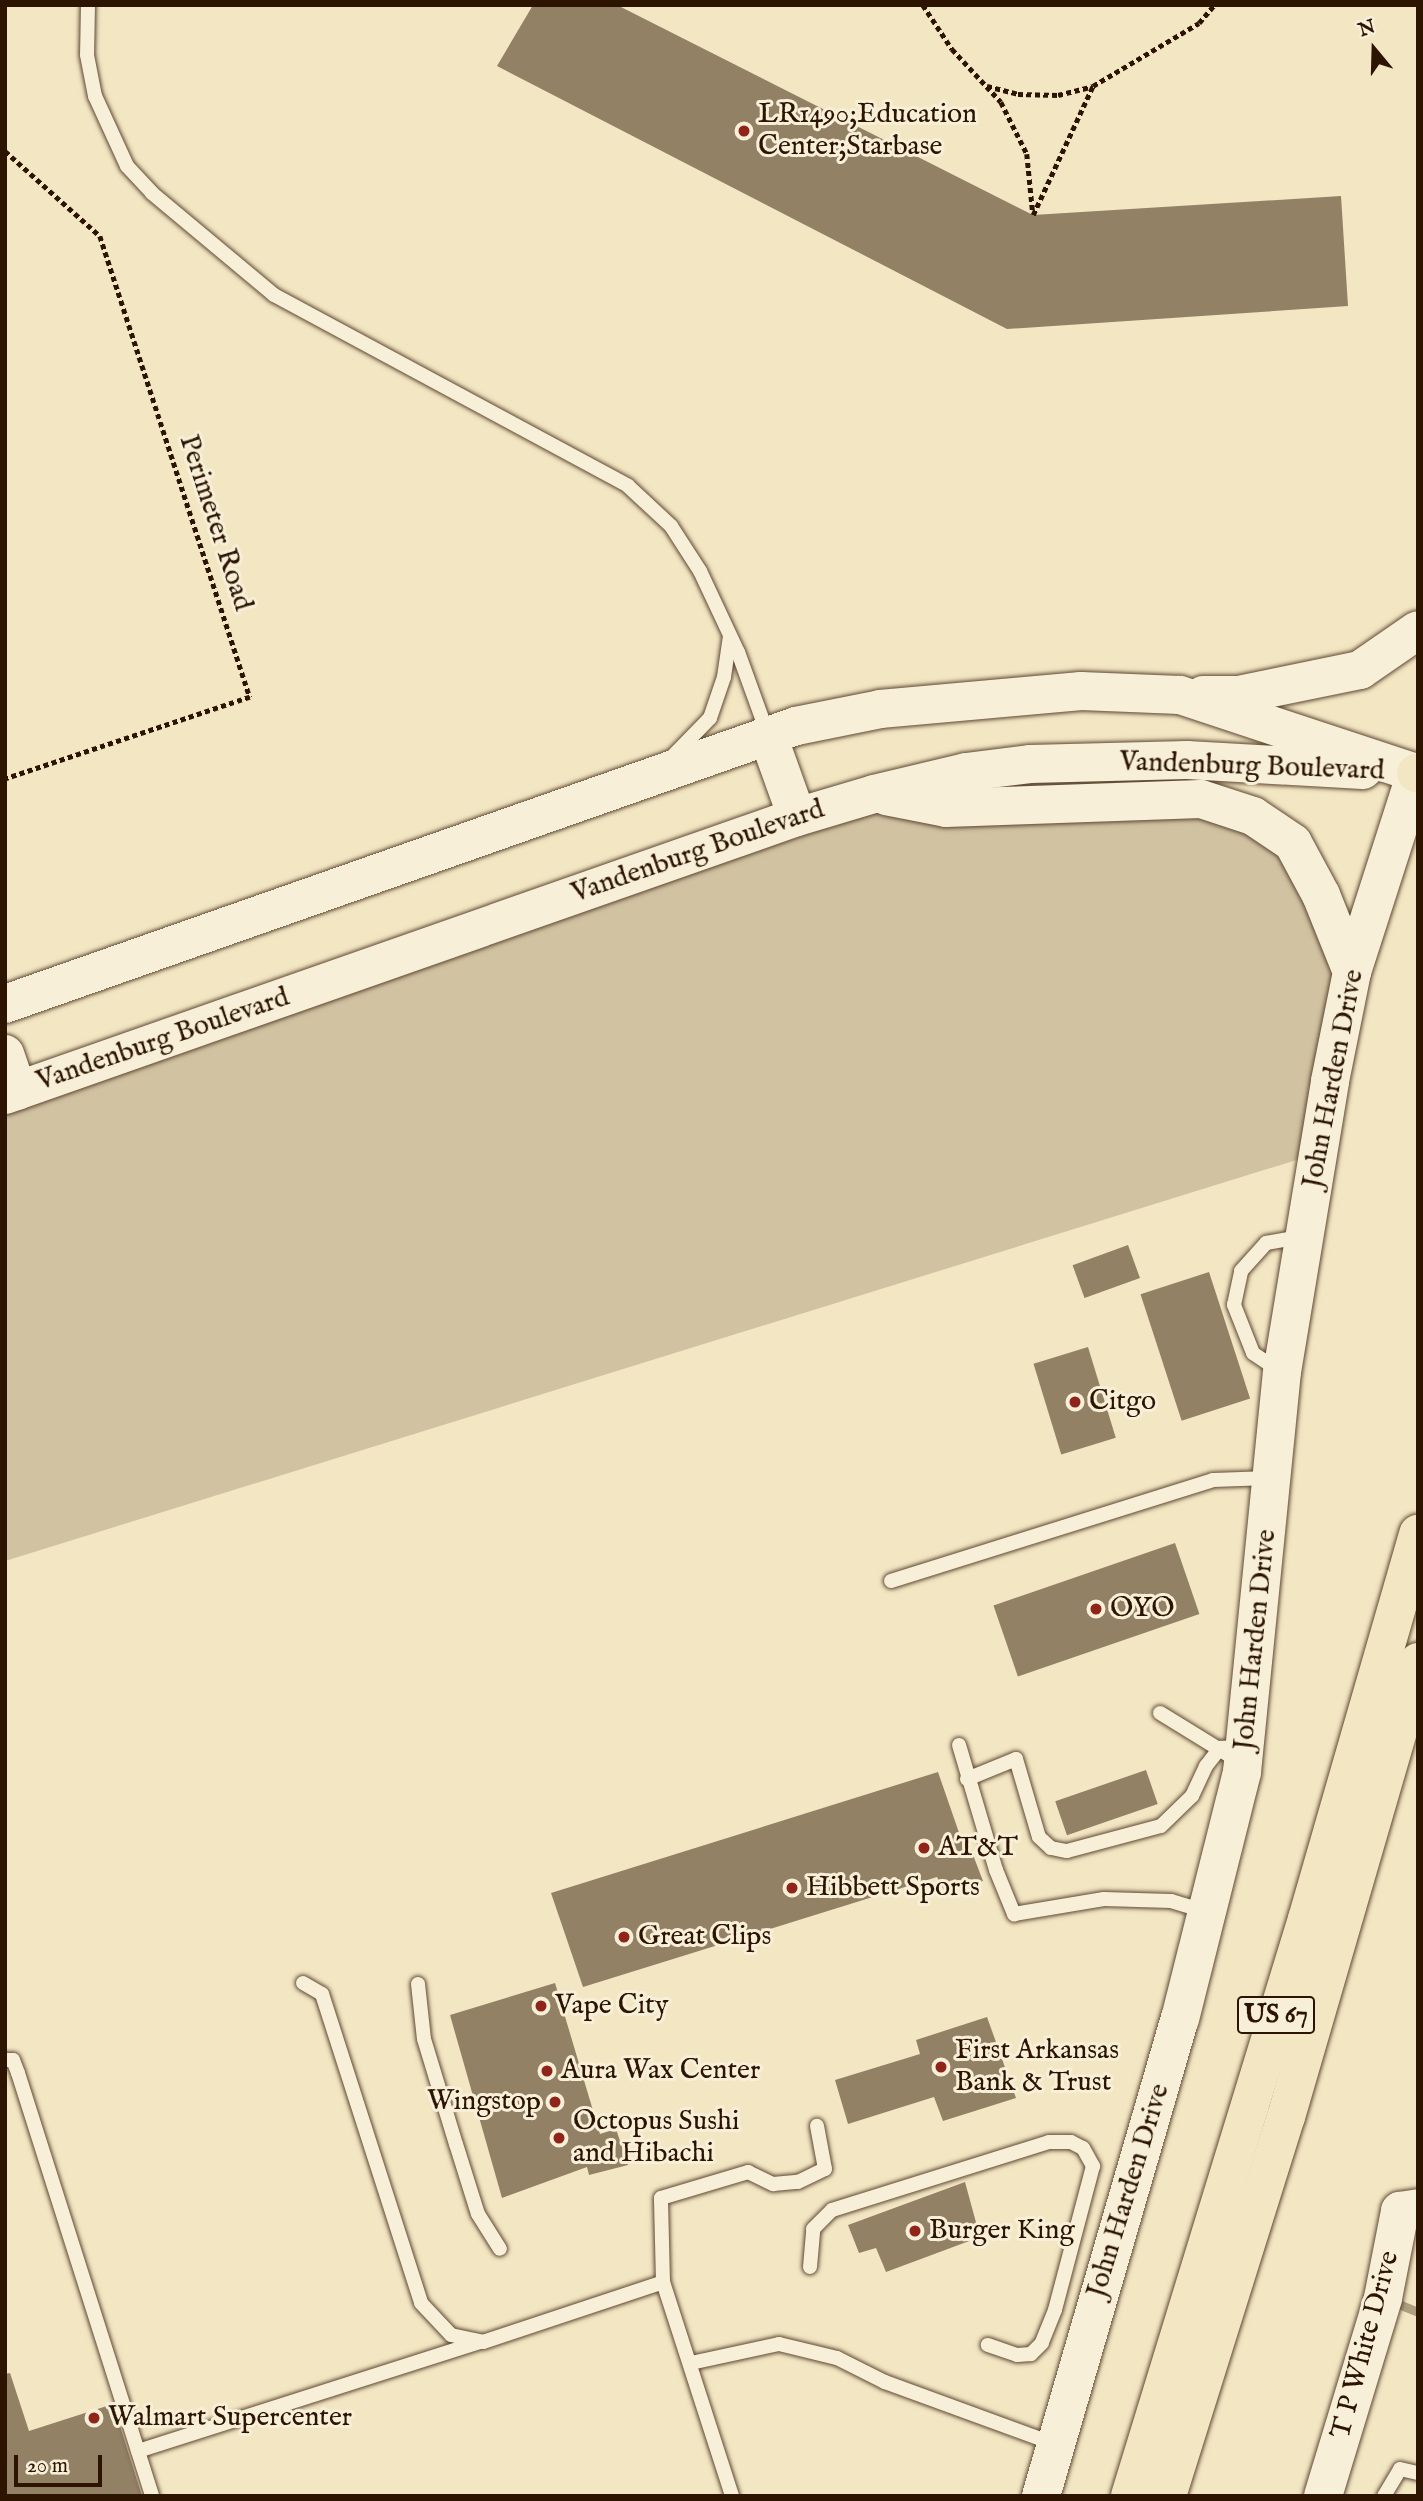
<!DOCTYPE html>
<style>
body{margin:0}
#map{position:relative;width:1423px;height:2501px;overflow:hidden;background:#f3e6c3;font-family:"IM FELL English",serif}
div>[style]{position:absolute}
.green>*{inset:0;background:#d1c2a2}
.stream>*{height:9px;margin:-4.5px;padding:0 4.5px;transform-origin:4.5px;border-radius:4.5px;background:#af9f81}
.building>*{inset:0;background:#938166;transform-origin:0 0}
.path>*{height:4.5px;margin-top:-2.25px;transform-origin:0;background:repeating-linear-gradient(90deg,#2c1401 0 5px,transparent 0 8.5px)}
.roads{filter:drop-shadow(0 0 2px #5e4832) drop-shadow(0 0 2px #5e4832)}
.service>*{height:14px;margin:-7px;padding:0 7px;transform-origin:7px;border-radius:7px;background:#f7efd8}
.secondary>*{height:38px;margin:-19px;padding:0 19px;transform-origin:19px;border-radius:19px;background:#f7efd8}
.primary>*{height:38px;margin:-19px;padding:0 19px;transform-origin:19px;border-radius:19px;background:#f3e6c3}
.motorway>*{height:38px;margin:-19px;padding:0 19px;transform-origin:19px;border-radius:19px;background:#f3e6c3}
.dots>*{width:19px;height:19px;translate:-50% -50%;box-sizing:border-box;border:4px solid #f7efd8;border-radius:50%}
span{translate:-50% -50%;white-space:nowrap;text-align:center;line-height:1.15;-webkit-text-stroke:6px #f7efd8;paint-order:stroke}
.shield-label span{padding:2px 5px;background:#f7efd8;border:2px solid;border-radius:5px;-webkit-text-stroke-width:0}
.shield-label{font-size:26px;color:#2c1401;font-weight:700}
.poi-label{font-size:28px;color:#2c1401}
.left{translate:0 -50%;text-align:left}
.right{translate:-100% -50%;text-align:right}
.street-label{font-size:28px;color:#2c1401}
.frame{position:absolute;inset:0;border:7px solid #2c1401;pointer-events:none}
.north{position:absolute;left:1339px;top:14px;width:70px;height:70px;-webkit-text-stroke:5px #f7efd8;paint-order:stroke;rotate:341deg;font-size:19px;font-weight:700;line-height:28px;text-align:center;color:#2c1401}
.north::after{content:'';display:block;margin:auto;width:24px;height:32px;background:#2c1401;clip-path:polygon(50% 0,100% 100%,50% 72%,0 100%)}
.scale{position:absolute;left:14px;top:2455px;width:88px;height:32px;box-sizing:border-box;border:4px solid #2c1401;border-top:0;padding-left:9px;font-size:21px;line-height:24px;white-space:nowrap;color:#2c1401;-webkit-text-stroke:5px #f7efd8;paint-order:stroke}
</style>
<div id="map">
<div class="green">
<i style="clip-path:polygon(1187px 760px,1282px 827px,1352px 972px,1319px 1153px,5px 1561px,5px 1095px,874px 794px)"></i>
</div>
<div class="stream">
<i style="left:1391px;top:2301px;width:29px;rotate:22deg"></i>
</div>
<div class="building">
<i style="clip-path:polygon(533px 5px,617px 5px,1033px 215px,1341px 196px,1348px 306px,1007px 329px,497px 66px)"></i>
<i style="left:1128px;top:1245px;width:35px;height:59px;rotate:70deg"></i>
<i style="left:1209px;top:1272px;width:133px;height:72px;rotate:72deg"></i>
<i style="left:1088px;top:1347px;width:95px;height:57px;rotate:73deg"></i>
<i style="left:1175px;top:1543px;width:75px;height:192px;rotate:71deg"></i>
<i style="left:1146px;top:1770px;width:36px;height:96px;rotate:71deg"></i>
<i style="clip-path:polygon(938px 1772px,964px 1847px,970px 1847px,983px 1881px,945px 1892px,937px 1877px,583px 1987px,551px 1893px)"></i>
<i style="clip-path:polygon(555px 1983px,600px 2134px,616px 2129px,628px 2165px,589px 2175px,587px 2167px,502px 2198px,450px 2015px)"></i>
<i style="clip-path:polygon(987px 2017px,1016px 2098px,943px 2121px,934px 2097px,848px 2124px,835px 2080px,920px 2054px,916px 2040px)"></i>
<i style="clip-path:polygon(965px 2182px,980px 2237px,886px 2272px,876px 2248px,859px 2253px,848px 2225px)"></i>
<i style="clip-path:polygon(10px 2373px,29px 2431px,113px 2404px,142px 2496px,5px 2496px,5px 2374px)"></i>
</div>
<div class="path">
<i style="left:923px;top:5px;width:53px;rotate:56.6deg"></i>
<i style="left:952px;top:49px;width:72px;rotate:47.2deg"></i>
<i style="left:1001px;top:102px;width:58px;rotate:63.4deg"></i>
<i style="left:1027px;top:154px;width:60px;rotate:84.3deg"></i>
<i style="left:987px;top:86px;width:32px;rotate:14deg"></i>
<i style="left:1018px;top:94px;width:40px;rotate:1.4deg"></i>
<i style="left:1058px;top:95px;width:36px;rotate:-14deg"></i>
<i style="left:5px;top:151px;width:127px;rotate:41.8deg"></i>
<i style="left:100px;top:236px;width:485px;rotate:72deg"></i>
<i style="left:250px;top:697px;width:258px;rotate:161.5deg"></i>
<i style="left:1033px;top:215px;width:142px;rotate:-65.1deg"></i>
<i style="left:1093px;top:86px;width:123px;rotate:-30.7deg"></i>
<i style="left:1199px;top:23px;width:23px;rotate:-50deg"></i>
</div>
<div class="roads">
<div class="service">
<i style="left:88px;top:5px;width:50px;rotate:91.1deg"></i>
<i style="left:87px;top:55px;width:42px;rotate:79deg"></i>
<i style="left:95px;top:96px;width:77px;rotate:65.4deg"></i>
<i style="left:127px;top:166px;width:37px;rotate:47deg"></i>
<i style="left:152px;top:193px;width:159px;rotate:39.9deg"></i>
<i style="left:274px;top:295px;width:402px;rotate:28.3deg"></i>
<i style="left:628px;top:486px;width:59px;rotate:42.9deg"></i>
<i style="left:671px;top:526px;width:54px;rotate:57.2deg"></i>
<i style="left:700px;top:571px;width:89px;rotate:64.9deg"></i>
<i style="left:738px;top:652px;width:88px;rotate:70.1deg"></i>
<i style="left:673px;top:756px;width:53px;rotate:-45.8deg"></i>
<i style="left:710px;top:718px;width:43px;rotate:-71.1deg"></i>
<i style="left:724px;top:677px;width:41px;rotate:-81.7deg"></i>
<i style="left:1278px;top:1370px;width:30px;rotate:-146deg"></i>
<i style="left:1253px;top:1353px;width:52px;rotate:-111.6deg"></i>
<i style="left:1234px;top:1305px;width:35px;rotate:-78deg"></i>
<i style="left:1241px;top:1271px;width:38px;rotate:-48deg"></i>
<i style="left:1266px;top:1243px;width:36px;rotate:-10deg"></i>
<i style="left:891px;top:1581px;width:337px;rotate:-17.4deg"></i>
<i style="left:1213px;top:1480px;width:56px;rotate:-2deg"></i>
<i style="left:1160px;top:1713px;width:79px;rotate:31.5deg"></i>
<i style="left:959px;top:1745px;width:130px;rotate:73.5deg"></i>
<i style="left:996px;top:1870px;width:48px;rotate:67.8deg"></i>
<i style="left:1014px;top:1914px;width:91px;rotate:-9.5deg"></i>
<i style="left:1104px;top:1899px;width:67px;rotate:1.7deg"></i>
<i style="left:1171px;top:1901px;width:37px;rotate:17deg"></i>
<i style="left:967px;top:1779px;width:53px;rotate:-22.2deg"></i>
<i style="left:1016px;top:1759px;width:81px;rotate:73.6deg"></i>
<i style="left:1039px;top:1837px;width:16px;rotate:43deg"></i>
<i style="left:1051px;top:1848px;width:16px;rotate:11deg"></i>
<i style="left:1067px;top:1851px;width:97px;rotate:-14.9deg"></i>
<i style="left:1161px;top:1826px;width:43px;rotate:-44.1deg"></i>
<i style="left:1192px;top:1796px;width:33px;rotate:-65deg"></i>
<i style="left:1206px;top:1766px;width:23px;rotate:-52deg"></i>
<i style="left:1220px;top:1748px;width:22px;rotate:-3deg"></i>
<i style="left:303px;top:1983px;width:22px;rotate:30deg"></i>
<i style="left:322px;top:1994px;width:324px;rotate:72.2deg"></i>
<i style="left:421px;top:2303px;width:44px;rotate:46.8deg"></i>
<i style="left:451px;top:2335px;width:33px;rotate:12deg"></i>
<i style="left:483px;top:2342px;width:190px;rotate:-18.4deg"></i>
<i style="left:663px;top:2282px;width:225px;rotate:72.1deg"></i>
<i style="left:418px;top:1984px;width:55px;rotate:83.8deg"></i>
<i style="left:424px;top:2039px;width:110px;rotate:73.1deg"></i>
<i style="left:456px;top:2144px;width:73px;rotate:72.6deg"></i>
<i style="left:478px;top:2214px;width:41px;rotate:57.8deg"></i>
<i style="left:5px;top:2060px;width:8px"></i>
<i style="left:13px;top:2060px;width:14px;rotate:69deg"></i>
<i style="left:18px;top:2073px;width:444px;rotate:72.4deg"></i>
<i style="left:810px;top:2267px;width:38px;rotate:-85deg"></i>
<i style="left:813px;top:2229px;width:27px;rotate:-45deg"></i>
<i style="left:832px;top:2210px;width:227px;rotate:-17.4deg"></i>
<i style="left:1049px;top:2142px;width:22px"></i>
<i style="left:1071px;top:2142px;width:13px;rotate:27deg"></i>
<i style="left:1083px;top:2148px;width:21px;rotate:61deg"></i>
<i style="left:1093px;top:2166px;width:149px;rotate:104.8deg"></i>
<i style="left:1055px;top:2310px;width:35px;rotate:112deg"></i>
<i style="left:1042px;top:2343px;width:16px;rotate:135deg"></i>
<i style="left:1031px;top:2354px;width:14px;rotate:176deg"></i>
<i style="left:1017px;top:2355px;width:31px;rotate:-161deg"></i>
<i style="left:663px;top:2282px;width:84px;rotate:-91.4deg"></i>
<i style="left:661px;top:2198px;width:91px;rotate:-16.6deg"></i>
<i style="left:748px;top:2172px;width:28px;rotate:26deg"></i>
<i style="left:773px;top:2184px;width:25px;rotate:-5deg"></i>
<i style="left:798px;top:2182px;width:30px;rotate:-26deg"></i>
<i style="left:825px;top:2169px;width:44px;rotate:-100.5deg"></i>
<i style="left:691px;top:2363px;width:90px;rotate:-12.2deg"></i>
<i style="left:779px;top:2344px;width:60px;rotate:13.6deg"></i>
<i style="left:837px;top:2358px;width:54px;rotate:26.6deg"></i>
<i style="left:885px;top:2382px;width:180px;rotate:20.1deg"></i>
<i style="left:138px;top:2451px;width:359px;rotate:-17.7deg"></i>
<i style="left:1384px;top:2496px;width:31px;rotate:-59deg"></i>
<i style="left:1400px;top:2469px;width:18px;rotate:13deg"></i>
</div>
<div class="secondary">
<i style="left:1203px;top:695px;width:35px"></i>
<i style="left:1238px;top:695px;width:125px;rotate:-11.6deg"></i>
<i style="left:1360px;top:670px;width:70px;rotate:-34.6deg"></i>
<i style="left:768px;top:736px;width:86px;rotate:70.3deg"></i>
<i style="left:886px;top:796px;width:61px;rotate:11.3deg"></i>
<i style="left:946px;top:808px;width:255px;rotate:-2deg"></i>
<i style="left:1201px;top:799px;width:55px;rotate:18.1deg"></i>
<i style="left:1253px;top:816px;width:48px;rotate:34deg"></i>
<i style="left:1293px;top:843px;width:59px;rotate:61.7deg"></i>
<i style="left:1321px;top:895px;width:83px;rotate:68.1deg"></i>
<i style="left:5px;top:1004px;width:838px;rotate:-19.36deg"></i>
<i style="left:796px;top:726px;width:86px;rotate:-11.4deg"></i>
<i style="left:880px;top:709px;width:202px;rotate:-5.1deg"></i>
<i style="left:1081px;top:691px;width:99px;rotate:2.3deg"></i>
<i style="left:1180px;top:695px;width:249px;rotate:18.3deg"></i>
<i style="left:5px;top:1054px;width:39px;rotate:71deg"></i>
<i style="left:5px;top:1095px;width:839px;rotate:-19.34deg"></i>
<i style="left:797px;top:817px;width:80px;rotate:-16.6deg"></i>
<i style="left:874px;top:794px;width:95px;rotate:-13.4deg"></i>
<i style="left:966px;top:772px;width:64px;rotate:-7.1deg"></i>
<i style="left:1030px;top:764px;width:157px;rotate:-1.5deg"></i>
<i style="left:1187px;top:760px;width:176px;rotate:3.3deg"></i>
<i style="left:1041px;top:2496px;width:497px;rotate:-73.8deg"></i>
<i style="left:1180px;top:2019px;width:255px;rotate:-75.9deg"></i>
<i style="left:1242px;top:1772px;width:402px;rotate:-84.3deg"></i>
<i style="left:1282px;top:1372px;width:295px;rotate:-80.6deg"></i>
<i style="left:1330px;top:1081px;width:111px;rotate:-78.6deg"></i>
<i style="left:1352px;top:972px;width:209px;rotate:-72.2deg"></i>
<i style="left:1323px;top:2496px;width:207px;rotate:-73.1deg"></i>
<i style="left:1383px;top:2298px;width:89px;rotate:-78.9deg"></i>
<i style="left:1400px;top:2211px;width:18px;rotate:-9deg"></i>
</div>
<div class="primary">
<i style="left:1416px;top:773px;width:2px;rotate:27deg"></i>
</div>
<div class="motorway">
<i style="left:1130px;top:2496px;width:604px;rotate:-72.95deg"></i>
<i style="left:1307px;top:1919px;width:401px;rotate:-73.9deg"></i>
<i style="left:1167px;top:2496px;width:397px;rotate:-72.6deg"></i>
<i style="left:1286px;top:2117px;width:474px;rotate:-73.8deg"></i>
</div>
</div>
<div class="dots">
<i style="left:744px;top:131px;background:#8f2418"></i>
<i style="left:1075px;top:1402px;background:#8f2418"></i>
<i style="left:1096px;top:1609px;background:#8f2418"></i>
<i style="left:924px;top:1848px;background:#8f2418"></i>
<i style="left:792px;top:1888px;background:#8f2418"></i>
<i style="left:624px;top:1937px;background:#8f2418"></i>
<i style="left:541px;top:2006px;background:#8f2418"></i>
<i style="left:941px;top:2067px;background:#8f2418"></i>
<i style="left:547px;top:2071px;background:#8f2418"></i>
<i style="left:555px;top:2102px;background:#8f2418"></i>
<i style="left:559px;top:2138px;background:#8f2418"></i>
<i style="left:915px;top:2231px;background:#8f2418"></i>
<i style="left:94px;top:2418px;background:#8f2418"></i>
</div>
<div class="shield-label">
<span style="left:1276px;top:2015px">US 67</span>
</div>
<div class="poi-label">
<span class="left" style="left:758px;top:131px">LR1490;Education<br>Center;Starbase</span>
<span class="left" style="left:1089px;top:1402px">Citgo</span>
<span class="left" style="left:1110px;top:1609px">OYO</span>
<span class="left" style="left:938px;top:1848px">AT&amp;T</span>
<span class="left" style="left:806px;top:1888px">Hibbett Sports</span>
<span class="left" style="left:638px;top:1937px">Great Clips</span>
<span class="left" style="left:555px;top:2006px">Vape City</span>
<span class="left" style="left:955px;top:2067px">First Arkansas<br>Bank &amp; Trust</span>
<span class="left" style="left:561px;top:2071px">Aura Wax Center</span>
<span class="right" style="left:541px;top:2102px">Wingstop</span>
<span class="left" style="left:573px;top:2138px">Octopus Sushi<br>and Hibachi</span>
<span class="left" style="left:929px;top:2231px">Burger King</span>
<span class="left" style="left:108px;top:2418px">Walmart Supercenter</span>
</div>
<div class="street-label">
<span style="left:215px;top:523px;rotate:72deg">Perimeter Road</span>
<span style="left:1252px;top:767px;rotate:2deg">Vandenburg Boulevard</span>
<span style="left:698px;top:852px;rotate:-19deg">Vandenburg Boulevard</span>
<span style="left:163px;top:1040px;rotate:-19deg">Vandenburg Boulevard</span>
<span style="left:1334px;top:1079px;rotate:-79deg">John Harden Drive</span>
<span style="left:1256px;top:1640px;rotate:-84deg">John Harden Drive</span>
<span style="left:1129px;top:2191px;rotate:-73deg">John Harden Drive</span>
<span style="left:1366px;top:2345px;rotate:-75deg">T P White Drive</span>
</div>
<div class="frame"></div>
<div class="north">N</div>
<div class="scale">20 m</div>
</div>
